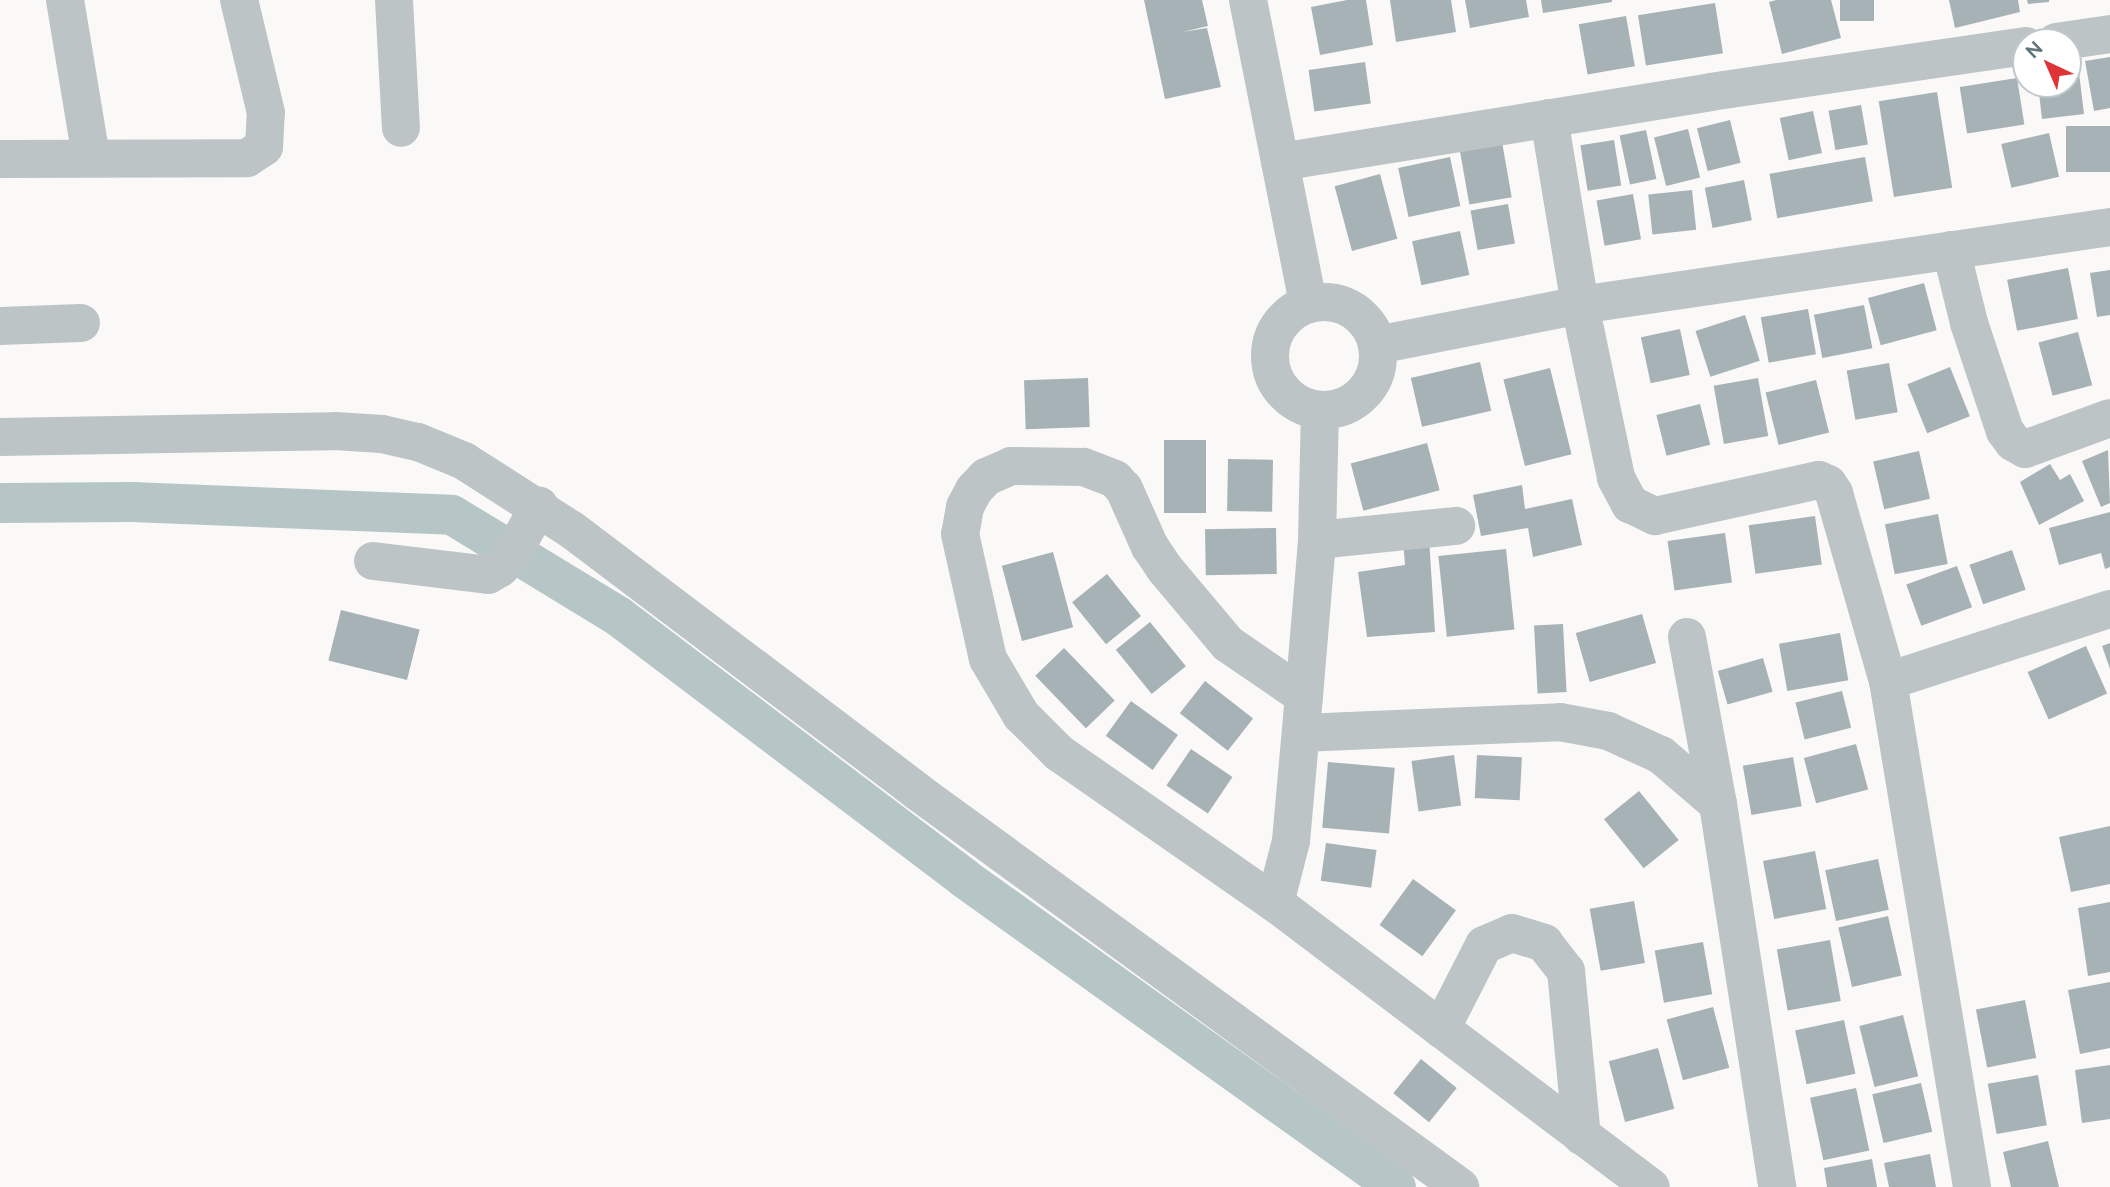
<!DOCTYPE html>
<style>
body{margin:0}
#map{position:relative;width:2110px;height:1187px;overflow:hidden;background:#faf9f8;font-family:Raleway,sans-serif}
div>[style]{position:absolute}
.canal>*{height:40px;margin:-20px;padding:0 20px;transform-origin:20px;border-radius:20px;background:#b6c6c7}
.building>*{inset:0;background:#a6b2b5;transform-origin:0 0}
.minor>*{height:38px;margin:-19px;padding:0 19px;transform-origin:19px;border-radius:19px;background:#bcc4c6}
.minor>.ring{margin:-19px;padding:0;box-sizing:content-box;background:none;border:38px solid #bcc4c6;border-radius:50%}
span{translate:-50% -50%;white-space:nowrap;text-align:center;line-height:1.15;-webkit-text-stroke:7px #fff;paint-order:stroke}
.north{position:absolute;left:2012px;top:28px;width:70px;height:70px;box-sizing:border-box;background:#fff;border:2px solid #c0c8cb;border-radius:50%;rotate:316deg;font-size:19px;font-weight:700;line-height:28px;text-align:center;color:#61767c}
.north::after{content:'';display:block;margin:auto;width:24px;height:32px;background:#de3435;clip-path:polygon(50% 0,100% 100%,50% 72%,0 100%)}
</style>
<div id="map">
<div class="canal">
<i style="left:0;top:503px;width:132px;rotate:-0.4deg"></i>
<i style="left:132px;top:502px;width:320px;rotate:2.3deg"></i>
<i style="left:452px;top:515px;width:194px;rotate:31.3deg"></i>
<i style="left:618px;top:616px;width:434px;rotate:37.1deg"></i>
<i style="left:964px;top:878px;width:531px;rotate:35.58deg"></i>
</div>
<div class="building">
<i style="clip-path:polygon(1144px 0,1202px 0,1208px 26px,1182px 32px,1207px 28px,1221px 87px,1165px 99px)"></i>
<i style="clip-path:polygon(1347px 0,1366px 0,1373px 45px,1320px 55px,1311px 7px)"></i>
<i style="clip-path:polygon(1390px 0,1451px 0,1456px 32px,1396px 42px)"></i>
<i style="clip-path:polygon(1465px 0,1526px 0,1529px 17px,1470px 28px)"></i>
<i style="clip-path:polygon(1541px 0,1612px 0,1612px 2px,1543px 13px)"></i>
<i style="clip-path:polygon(1776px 0,1831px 0,1841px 38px,1782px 54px,1769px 2px)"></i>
<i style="left:1840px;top:0;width:34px;height:21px"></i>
<i style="clip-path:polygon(1949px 0,2018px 0,2020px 12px,1955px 28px)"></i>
<i style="clip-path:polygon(2027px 0,2049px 0,2049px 2px,2028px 4px)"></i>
<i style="left:1715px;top:3px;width:51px;height:78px;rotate:81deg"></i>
<i style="left:1626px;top:16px;width:51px;height:48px;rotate:80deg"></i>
<i style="clip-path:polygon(2110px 57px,2110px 108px,2094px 111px,2085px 61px)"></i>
<i style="left:1365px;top:62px;width:42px;height:57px;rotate:82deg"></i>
<i style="clip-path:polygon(2079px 73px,2084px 114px,2042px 119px,2038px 84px,2068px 84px,2068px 74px)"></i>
<i style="left:2017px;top:78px;width:47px;height:58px;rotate:81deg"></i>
<i style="left:1937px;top:92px;width:97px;height:59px;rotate:81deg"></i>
<i style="left:1861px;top:105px;width:40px;height:33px;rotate:80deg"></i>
<i style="left:1813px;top:111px;width:43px;height:34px;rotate:78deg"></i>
<i style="left:1730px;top:120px;width:44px;height:34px;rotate:76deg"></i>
<i style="left:2110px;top:126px;width:46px;height:44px;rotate:90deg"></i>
<i style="left:1688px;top:129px;width:50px;height:35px;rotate:76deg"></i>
<i style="left:1646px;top:130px;width:50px;height:27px;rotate:78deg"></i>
<i style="left:2049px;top:133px;width:45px;height:49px;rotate:77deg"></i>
<i style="left:1614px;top:140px;width:46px;height:34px;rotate:81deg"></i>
<i style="left:1502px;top:142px;width:56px;height:43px;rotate:80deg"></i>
<i style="left:1450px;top:157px;width:50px;height:53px;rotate:78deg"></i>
<i style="left:1865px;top:157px;width:45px;height:97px;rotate:80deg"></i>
<i style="left:1380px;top:174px;width:67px;height:47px;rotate:75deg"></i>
<i style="left:1744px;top:180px;width:41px;height:40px;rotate:79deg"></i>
<i style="left:1692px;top:190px;width:40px;height:44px;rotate:84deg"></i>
<i style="left:1633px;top:194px;width:46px;height:37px;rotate:80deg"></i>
<i style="left:1508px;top:204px;width:40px;height:38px;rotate:80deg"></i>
<i style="left:1460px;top:231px;width:45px;height:49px;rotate:78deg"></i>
<i style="left:2068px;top:268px;width:52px;height:62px;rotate:79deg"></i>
<i style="clip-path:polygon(2110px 270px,2110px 315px,2097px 317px,2090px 273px)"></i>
<i style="left:1924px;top:283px;width:49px;height:58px;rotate:75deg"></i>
<i style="left:1864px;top:305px;width:44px;height:51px;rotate:79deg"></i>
<i style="left:1808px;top:309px;width:46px;height:48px;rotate:80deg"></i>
<i style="left:1745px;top:315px;width:48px;height:52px;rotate:72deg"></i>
<i style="left:1680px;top:329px;width:47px;height:40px;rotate:78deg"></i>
<i style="left:2078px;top:332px;width:55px;height:41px;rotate:75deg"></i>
<i style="left:1480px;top:362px;width:50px;height:71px;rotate:77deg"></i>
<i style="left:1889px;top:363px;width:50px;height:43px;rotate:80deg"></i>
<i style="left:1950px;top:367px;width:53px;height:46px;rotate:68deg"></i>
<i style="left:1550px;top:368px;width:89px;height:48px;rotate:76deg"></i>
<i style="left:1088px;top:378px;width:49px;height:64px;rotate:88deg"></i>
<i style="left:1758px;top:378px;width:59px;height:45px;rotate:80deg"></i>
<i style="left:1816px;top:380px;width:54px;height:52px;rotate:76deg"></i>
<i style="left:1700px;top:404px;width:42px;height:45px;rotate:76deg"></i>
<i style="left:1164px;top:440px;width:42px;height:73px"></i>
<i style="left:1427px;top:443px;width:49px;height:79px;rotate:75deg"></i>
<i style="clip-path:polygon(2108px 450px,2110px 503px,2101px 507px,2082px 461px)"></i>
<i style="left:1919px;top:451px;width:49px;height:47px;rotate:77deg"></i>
<i style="left:1228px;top:459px;width:45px;height:52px;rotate:1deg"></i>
<i style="clip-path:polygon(2050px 464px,2060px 480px,2070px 474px,2084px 501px,2039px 525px,2020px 482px)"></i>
<i style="clip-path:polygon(1522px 485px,1525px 509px,1572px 499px,1582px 545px,1533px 557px,1528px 528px,1481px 536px,1473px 495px)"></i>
<i style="clip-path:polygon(2110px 512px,2110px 567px,2105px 569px,2101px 553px,2059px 565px,2049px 528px)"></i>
<i style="left:1938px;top:514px;width:51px;height:54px;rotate:79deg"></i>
<i style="left:1815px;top:516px;width:49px;height:67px;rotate:82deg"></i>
<i style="left:1276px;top:528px;width:46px;height:71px;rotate:89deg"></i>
<i style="left:1725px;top:533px;width:50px;height:58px;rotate:82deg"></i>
<i style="clip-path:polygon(1429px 538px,1435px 632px,1367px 637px,1358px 572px,1405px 565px,1403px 539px)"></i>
<i style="left:1506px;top:549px;width:81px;height:68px;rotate:84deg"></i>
<i style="left:2012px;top:550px;width:42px;height:45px;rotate:71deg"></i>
<i style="left:1053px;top:552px;width:78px;height:53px;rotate:75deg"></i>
<i style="left:1957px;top:566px;width:44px;height:54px;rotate:70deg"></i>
<i style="left:1107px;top:574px;width:54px;height:45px;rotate:51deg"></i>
<i style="left:341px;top:610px;width:81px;height:52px;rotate:14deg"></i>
<i style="left:1642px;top:614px;width:51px;height:69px;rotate:74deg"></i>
<i style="left:1150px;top:622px;width:57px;height:44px;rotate:51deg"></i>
<i style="left:1563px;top:624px;width:68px;height:29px;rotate:87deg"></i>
<i style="left:1840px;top:633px;width:48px;height:62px;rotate:80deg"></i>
<i style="clip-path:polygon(2110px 643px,2110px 669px,2102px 646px)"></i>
<i style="left:2086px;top:646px;width:52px;height:64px;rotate:66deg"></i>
<i style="left:1064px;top:648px;width:73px;height:40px;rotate:46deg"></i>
<i style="left:1763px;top:658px;width:35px;height:47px;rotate:74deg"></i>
<i style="left:1205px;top:681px;width:61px;height:41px;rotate:38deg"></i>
<i style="left:1842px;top:691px;width:38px;height:48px;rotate:76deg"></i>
<i style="left:1131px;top:701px;width:58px;height:43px;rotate:36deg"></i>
<i style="left:1856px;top:744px;width:47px;height:54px;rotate:75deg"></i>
<i style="left:1191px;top:749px;width:50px;height:44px;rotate:34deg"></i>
<i style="left:1454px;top:755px;width:51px;height:43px;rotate:82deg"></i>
<i style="left:1477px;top:755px;width:45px;height:43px;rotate:3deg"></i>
<i style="left:1793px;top:757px;width:50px;height:51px;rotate:80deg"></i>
<i style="left:1328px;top:762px;width:67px;height:66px;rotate:5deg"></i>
<i style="left:1639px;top:791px;width:63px;height:45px;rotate:51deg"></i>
<i style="clip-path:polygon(2110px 826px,2110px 884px,2071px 892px,2059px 837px)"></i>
<i style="left:1326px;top:843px;width:51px;height:38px;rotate:8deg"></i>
<i style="left:1815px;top:851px;width:59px;height:53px;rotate:79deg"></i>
<i style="left:1878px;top:859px;width:52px;height:54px;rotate:78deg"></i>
<i style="left:1413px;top:879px;width:53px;height:57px;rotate:36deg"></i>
<i style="left:1634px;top:901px;width:63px;height:45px;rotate:80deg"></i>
<i style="clip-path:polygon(2110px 902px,2110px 972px,2088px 976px,2078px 908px)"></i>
<i style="left:1888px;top:916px;width:61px;height:51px;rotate:77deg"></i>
<i style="left:1830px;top:940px;width:62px;height:54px;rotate:80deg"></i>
<i style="left:1703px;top:942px;width:53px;height:49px;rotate:80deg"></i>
<i style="clip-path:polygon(2110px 982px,2110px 1048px,2080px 1054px,2068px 990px)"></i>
<i style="left:2025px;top:1000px;width:59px;height:50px;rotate:79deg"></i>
<i style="left:1713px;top:1007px;width:63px;height:48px;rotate:75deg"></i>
<i style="left:1903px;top:1015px;width:63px;height:45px;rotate:76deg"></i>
<i style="left:1844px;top:1020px;width:55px;height:50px;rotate:78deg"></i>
<i style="left:1658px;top:1048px;width:63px;height:51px;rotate:75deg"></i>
<i style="left:1421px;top:1059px;width:46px;height:44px;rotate:39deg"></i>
<i style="clip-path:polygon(2110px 1065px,2110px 1119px,2082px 1123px,2075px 1070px)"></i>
<i style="left:2038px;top:1075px;width:51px;height:51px;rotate:80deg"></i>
<i style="left:1921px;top:1083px;width:50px;height:50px;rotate:77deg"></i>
<i style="left:1856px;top:1088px;width:64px;height:47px;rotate:78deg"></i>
<i style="clip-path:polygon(2048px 1141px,2059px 1187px,2011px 1187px,2003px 1152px)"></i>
<i style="clip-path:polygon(1930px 1154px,1936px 1187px,1889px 1187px,1884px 1163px)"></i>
<i style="clip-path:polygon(1872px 1159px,1877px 1187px,1827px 1187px,1824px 1168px)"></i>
</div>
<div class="minor">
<i style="left:65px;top:0;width:159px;rotate:80.6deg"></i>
<i style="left:394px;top:0;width:128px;rotate:86.9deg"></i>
<i style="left:1248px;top:0;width:310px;rotate:78.8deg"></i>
<i style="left:2056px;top:42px;width:55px;rotate:-8.4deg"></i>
<i style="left:1549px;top:118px;width:190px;rotate:80.6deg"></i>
<i style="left:1580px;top:305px;width:177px;rotate:78.2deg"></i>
<i style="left:1616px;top:478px;width:30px;rotate:62deg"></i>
<i style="left:1630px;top:504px;width:28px;rotate:26deg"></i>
<i style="left:1655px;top:516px;width:168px;rotate:-12.4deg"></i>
<i style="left:1819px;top:480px;width:10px;rotate:24deg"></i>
<i style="left:1828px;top:484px;width:11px;rotate:56deg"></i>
<i style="left:1834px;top:493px;width:196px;rotate:74deg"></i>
<i style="left:1888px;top:681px;width:513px;rotate:80.57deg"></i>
<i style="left:0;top:159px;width:247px;rotate:-0.2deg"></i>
<i style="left:247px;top:158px;width:20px;rotate:-33deg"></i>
<i style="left:264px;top:147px;width:34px;rotate:-87deg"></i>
<i style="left:266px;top:113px;width:116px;rotate:-103.4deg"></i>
<i style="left:1280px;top:162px;width:436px;rotate:-9.2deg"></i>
<i style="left:1710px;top:92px;width:319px;rotate:-8.3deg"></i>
<i style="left:1951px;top:250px;width:75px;rotate:76.1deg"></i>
<i style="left:1969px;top:323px;width:114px;rotate:71.6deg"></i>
<i style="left:2005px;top:431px;width:14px;rotate:54deg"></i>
<i style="left:2013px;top:442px;width:14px;rotate:30deg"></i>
<i style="left:2025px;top:449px;width:90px;rotate:-20deg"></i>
<i class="ring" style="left:1270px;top:302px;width:70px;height:70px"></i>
<i style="left:0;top:326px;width:81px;rotate:-2.1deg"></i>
<i style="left:1377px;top:345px;width:207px;rotate:-11.1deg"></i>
<i style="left:1580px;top:305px;width:536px;rotate:-8.37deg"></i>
<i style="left:0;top:437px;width:335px;rotate:-1deg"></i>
<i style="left:335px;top:431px;width:47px;rotate:3.7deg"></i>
<i style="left:382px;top:434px;width:37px;rotate:13deg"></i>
<i style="left:418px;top:442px;width:50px;rotate:22.4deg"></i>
<i style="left:464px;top:461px;width:128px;rotate:32.6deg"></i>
<i style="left:572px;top:530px;width:434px;rotate:37.1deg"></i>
<i style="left:918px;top:792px;width:671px;rotate:36.08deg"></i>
<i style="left:1317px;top:540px;width:140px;rotate:-5.8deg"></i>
<i style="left:373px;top:561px;width:116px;rotate:6.9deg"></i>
<i style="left:488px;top:575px;width:14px;rotate:-30deg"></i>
<i style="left:500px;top:568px;width:14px;rotate:-45deg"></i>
<i style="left:510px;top:558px;width:60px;rotate:-60.9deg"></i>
<i style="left:1687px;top:637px;width:170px;rotate:79.5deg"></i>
<i style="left:1718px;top:804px;width:388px;rotate:81.2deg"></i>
<i style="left:1888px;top:681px;width:233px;rotate:-18deg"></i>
<i style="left:1304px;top:696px;width:92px;rotate:-145.6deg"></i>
<i style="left:1228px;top:644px;width:98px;rotate:-130deg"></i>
<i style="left:1165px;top:569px;width:27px;rotate:-124deg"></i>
<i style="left:1150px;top:547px;width:64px;rotate:-114.1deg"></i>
<i style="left:1124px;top:489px;width:13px;rotate:-132deg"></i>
<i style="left:1115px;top:479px;width:34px;rotate:-159deg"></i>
<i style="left:1083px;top:467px;width:72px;rotate:-179.2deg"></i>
<i style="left:1011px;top:466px;width:27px;rotate:156deg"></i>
<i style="left:986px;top:477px;width:18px;rotate:133deg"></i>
<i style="left:974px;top:490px;width:19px;rotate:118deg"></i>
<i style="left:965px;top:507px;width:27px;rotate:100deg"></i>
<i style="left:960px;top:534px;width:128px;rotate:77.4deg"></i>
<i style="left:988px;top:659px;width:65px;rotate:59.5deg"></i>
<i style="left:1021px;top:715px;width:54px;rotate:45deg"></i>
<i style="left:1059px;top:753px;width:263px;rotate:34.8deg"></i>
<i style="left:1275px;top:903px;width:471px;rotate:37.1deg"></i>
<i style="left:1301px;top:733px;width:259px;rotate:-2.4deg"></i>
<i style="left:1560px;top:722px;width:49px;rotate:10.6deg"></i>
<i style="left:1608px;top:731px;width:58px;rotate:24.4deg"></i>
<i style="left:1661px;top:755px;width:75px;rotate:40.7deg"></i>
<i style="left:1275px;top:903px;width:64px;rotate:-75.5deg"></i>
<i style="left:1291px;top:841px;width:146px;rotate:-84.9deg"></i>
<i style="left:1304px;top:696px;width:157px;rotate:-85.2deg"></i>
<i style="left:1317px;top:540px;width:129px;rotate:-88.7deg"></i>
<i style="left:1441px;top:1029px;width:94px;rotate:-62.9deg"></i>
<i style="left:1484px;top:945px;width:30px;rotate:-23deg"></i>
<i style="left:1512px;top:933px;width:34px;rotate:17deg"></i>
<i style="left:1544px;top:943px;width:36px;rotate:52deg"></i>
<i style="left:1566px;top:971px;width:166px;rotate:84.5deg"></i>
</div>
<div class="north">N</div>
</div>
